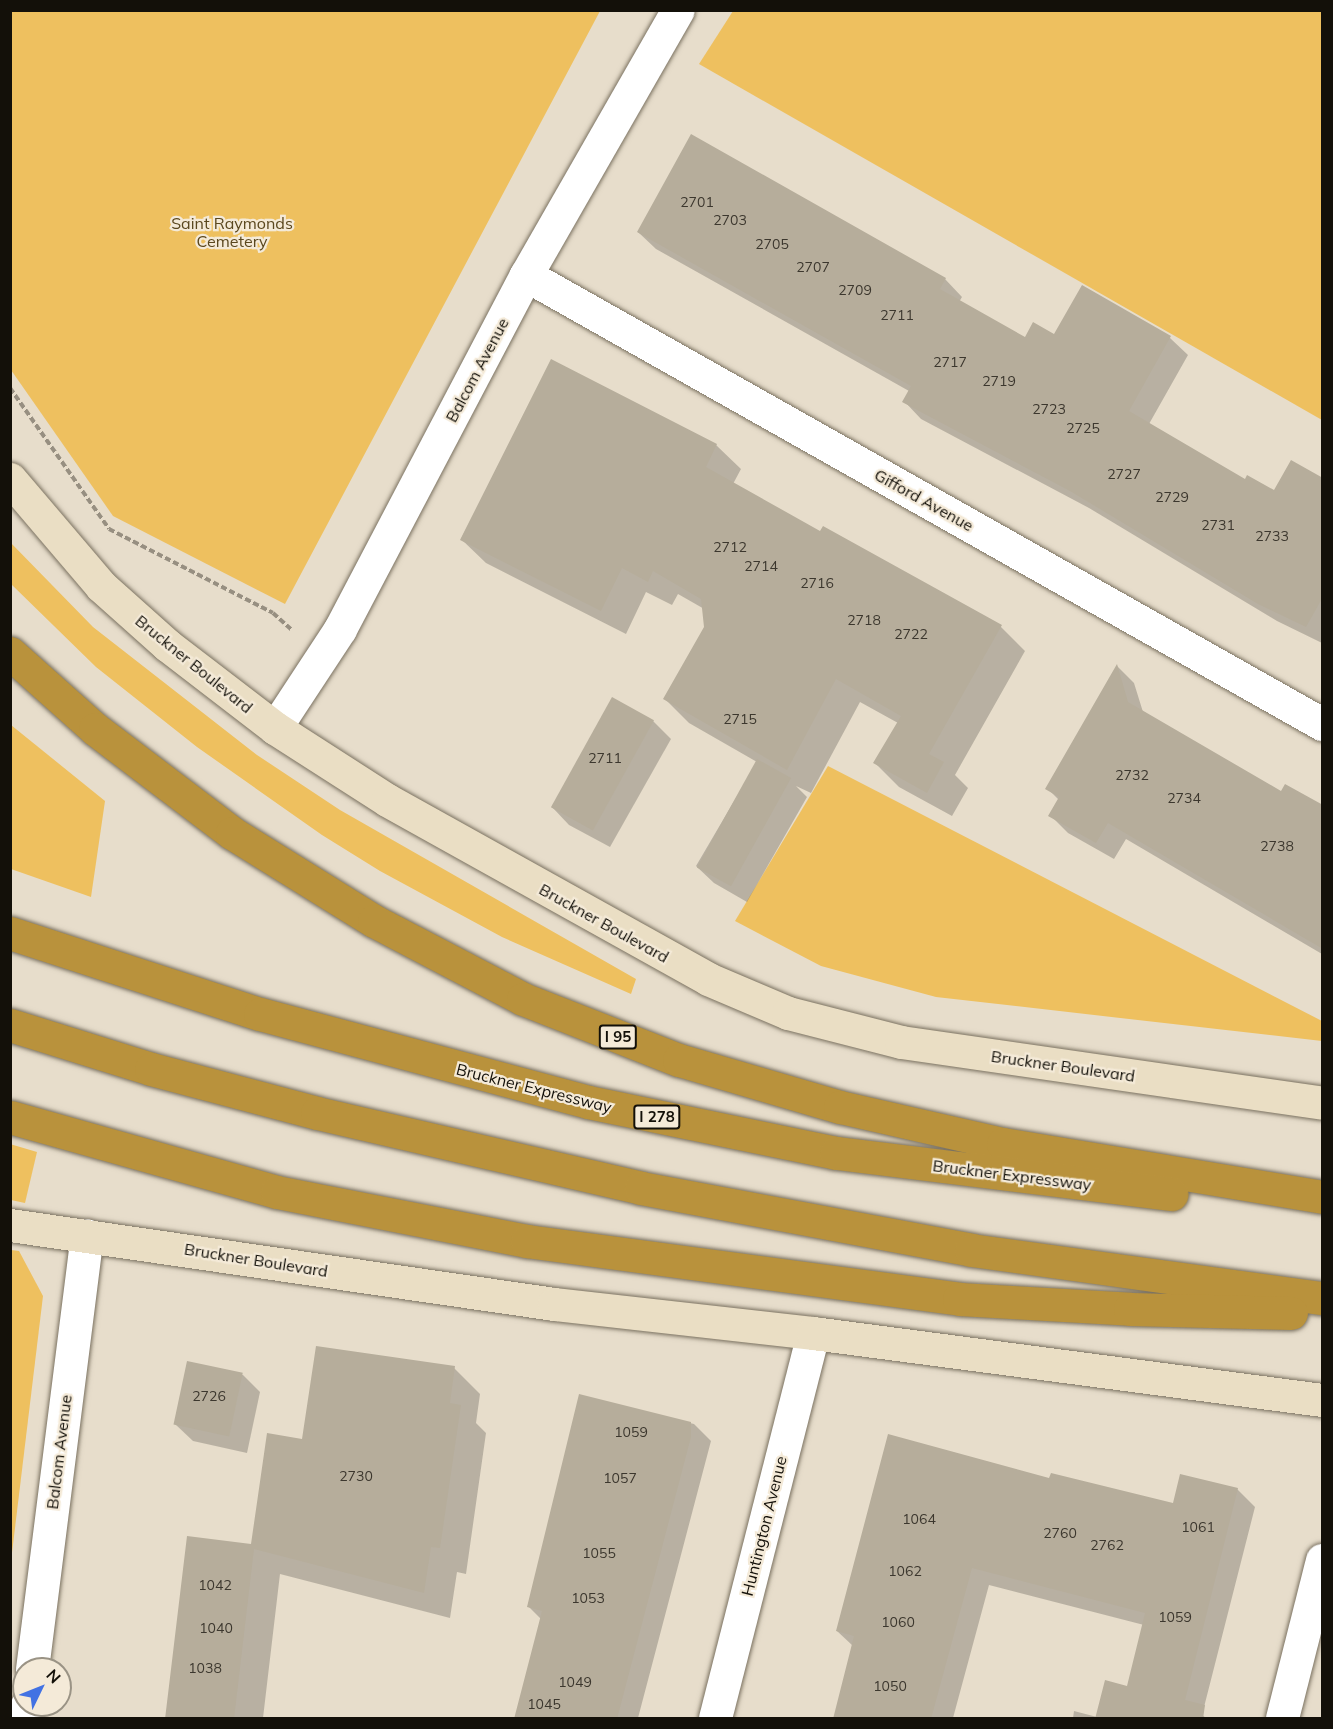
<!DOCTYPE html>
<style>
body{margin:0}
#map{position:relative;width:1333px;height:1729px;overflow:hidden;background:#e7ddcb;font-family:Mulish,sans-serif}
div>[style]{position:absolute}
.green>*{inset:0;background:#eec05f}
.shadow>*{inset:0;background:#0003}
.building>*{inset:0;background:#b6ad9b;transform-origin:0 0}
.path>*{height:4px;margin-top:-2px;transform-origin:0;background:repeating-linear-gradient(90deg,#978f81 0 6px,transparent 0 9px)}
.roads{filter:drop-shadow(0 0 2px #7a7160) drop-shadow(0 0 2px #7a7160)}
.minor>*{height:33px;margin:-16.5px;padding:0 16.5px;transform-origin:16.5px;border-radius:16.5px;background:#fff}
.secondary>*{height:33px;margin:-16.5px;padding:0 16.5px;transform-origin:16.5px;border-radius:16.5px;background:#eadec4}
.motorway>*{height:33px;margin:-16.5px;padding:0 16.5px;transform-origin:16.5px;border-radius:16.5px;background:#b9923c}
span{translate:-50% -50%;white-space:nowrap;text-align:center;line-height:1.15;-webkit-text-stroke:4.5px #f4ead8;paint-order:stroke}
.number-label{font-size:14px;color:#3c372e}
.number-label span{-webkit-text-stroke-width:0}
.shield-label span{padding:2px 4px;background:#f4ead8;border:2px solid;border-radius:4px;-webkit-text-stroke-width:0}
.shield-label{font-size:15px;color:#131009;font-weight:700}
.park-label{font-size:16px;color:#5a471e}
.street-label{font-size:16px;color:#131009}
.frame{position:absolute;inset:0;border:12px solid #131009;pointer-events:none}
.north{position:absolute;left:12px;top:1657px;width:60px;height:60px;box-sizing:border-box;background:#f4ead8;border:2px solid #9a9385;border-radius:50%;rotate:47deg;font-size:16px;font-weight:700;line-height:24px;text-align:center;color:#131009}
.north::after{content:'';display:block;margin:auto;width:21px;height:27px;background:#4272e3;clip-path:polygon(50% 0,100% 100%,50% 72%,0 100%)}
</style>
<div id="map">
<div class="green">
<i style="clip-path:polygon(10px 11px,600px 11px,285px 604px,113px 516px,11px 370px)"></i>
<i style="clip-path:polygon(733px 11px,1322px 11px,1322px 420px,699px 64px)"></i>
<i style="clip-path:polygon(10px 542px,93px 627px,257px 755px,340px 810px,636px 979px,631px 994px,502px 937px,380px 871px,322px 835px,197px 747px,96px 667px,11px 584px)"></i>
<i style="clip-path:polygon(11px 725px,105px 801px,91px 897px,11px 869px)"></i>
<i style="clip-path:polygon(828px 766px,1322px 1021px,1322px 1041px,936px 997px,821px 966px,735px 921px)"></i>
<i style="clip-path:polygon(10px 1144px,37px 1152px,25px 1203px,11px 1200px)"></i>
<i style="clip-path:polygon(11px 1250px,19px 1251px,43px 1296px,11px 1561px)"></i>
</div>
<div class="shadow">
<i style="clip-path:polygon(638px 232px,945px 279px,962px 297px,959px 302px,1026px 339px,1054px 336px,1082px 287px,1170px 338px,1188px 355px,1149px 424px,1246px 481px,1275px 492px,1322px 479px,1322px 643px,1277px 621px,1089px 508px,921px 419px,904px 401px,909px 391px,656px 249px)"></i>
<i style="clip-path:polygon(552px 361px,716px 445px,741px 469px,733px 484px,821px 533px,824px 528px,1001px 627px,1025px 651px,955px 775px,968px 788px,952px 816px,899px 787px,875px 763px,898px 723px,860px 702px,811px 793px,796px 786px,807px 797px,747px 902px,714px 883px,696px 866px,757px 762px,689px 723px,665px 699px,713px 614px,678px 594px,672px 605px,646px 592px,626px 634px,486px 563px,461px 539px)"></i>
<i style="clip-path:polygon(1117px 666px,1134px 683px,1143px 712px,1282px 793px,1322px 808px,1322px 954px,1126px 839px,1114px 859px,1068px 833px,1050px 815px,1059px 800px,1047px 788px)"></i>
<i style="clip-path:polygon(653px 721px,671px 739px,610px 847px,569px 825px,552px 807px)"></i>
<i style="clip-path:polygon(188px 1363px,243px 1375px,260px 1392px,247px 1453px,193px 1441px,175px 1424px)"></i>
<i style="clip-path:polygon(454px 1368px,480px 1394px,476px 1423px,486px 1433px,466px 1574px,457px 1572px,450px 1618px,280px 1574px,263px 1718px,167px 1718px,304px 1440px)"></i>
<i style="clip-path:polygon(580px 1396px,694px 1424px,711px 1441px,638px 1718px,516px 1718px,541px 1619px,528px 1606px)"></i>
<i style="clip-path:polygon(1050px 1480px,1174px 1505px,1237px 1489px,1255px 1507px,1202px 1715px,1206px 1718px,1073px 1718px,1074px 1711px,1097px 1717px,1128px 1687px,1144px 1625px,989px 1585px,953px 1718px,834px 1718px,853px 1646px,837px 1631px)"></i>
</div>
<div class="building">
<i style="clip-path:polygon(691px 134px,946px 278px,940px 289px,1025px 337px,1033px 322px,1054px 334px,1082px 285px,1171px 336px,1129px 411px,1245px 479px,1247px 475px,1274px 490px,1291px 460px,1323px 478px,1323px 597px,1306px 627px,1258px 604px,1070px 491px,902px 402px,911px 386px,637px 232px)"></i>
<i style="clip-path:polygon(551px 359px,717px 444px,706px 467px,820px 531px,823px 526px,1002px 625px,929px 754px,944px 762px,927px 793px,873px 763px,901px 716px,836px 679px,787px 770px,663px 699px,704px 627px,701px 599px,653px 571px,648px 582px,622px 568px,601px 611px,460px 540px)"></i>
<i style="clip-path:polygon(1117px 664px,1128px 702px,1281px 791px,1285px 784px,1323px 805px,1323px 949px,1108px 823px,1096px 843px,1048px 816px,1059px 797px,1045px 789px)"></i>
<i style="left:612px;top:697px;width:48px;height:126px;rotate:29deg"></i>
<i style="left:757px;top:759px;width:39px;height:124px;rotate:29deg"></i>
<i style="clip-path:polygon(316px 1346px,455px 1366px,450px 1403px,461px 1405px,440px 1548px,431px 1547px,424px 1593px,254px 1549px,234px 1719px,165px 1719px,187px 1536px,251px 1544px,267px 1433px,302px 1439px)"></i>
<i style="left:187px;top:1361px;width:57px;height:65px;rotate:12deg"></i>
<i style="clip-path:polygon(579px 1394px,691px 1422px,691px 1437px,617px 1719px,514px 1719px,542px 1611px,527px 1607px)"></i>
<i style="clip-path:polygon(888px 1434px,1049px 1478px,1051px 1473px,1173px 1503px,1180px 1474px,1238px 1488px,1185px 1700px,1205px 1705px,1203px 1719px,1095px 1719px,1105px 1680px,1127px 1686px,1145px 1613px,972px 1568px,931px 1719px,833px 1719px,854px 1636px,836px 1631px)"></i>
</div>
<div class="path">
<i style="left:10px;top:388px;width:172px;rotate:54.9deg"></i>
<i style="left:109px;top:529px;width:184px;rotate:27.1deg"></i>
<i style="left:273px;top:613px;width:25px;rotate:42deg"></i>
</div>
<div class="roads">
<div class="minor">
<i style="left:526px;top:275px;width:914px;rotate:29.43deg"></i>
<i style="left:275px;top:728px;width:118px;rotate:-56.7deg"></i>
<i style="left:340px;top:629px;width:400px;rotate:-62.3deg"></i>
<i style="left:526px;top:275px;width:305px;rotate:-60.2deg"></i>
<i style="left:32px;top:1669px;width:437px;rotate:-82.8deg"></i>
<i style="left:26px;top:1718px;width:13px;rotate:-86deg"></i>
<i style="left:715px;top:1718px;width:397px;rotate:-75.7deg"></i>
<i style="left:1282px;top:1718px;width:163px;rotate:-75.8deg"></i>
</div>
<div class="secondary">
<i style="left:10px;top:479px;width:140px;rotate:49.6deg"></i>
<i style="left:101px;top:586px;width:89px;rotate:41.8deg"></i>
<i style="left:167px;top:645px;width:136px;rotate:37.5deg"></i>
<i style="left:275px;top:728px;width:133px;rotate:32.7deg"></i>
<i style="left:387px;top:800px;width:368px;rotate:29.1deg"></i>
<i style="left:708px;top:979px;width:87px;rotate:23deg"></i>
<i style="left:788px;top:1013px;width:117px;rotate:14.4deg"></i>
<i style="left:901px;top:1042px;width:425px;rotate:8.2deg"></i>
<i style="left:10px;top:1225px;width:550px;rotate:8.26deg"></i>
<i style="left:554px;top:1304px;width:261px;rotate:6.4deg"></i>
<i style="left:813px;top:1333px;width:513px;rotate:7.5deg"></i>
</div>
<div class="motorway">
<i style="left:10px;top:653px;width:114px;rotate:41.8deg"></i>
<i style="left:95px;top:729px;width:172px;rotate:37.2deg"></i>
<i style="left:232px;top:833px;width:167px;rotate:31.8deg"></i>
<i style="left:374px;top:921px;width:168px;rotate:27.6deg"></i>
<i style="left:523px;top:999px;width:168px;rotate:21.4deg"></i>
<i style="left:679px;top:1060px;width:168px;rotate:16.3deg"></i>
<i style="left:840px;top:1107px;width:167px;rotate:12.8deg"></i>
<i style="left:1003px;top:1144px;width:323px;rotate:9.4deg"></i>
<i style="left:10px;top:933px;width:263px;rotate:18deg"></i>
<i style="left:260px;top:1014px;width:340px;rotate:15deg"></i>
<i style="left:588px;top:1102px;width:253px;rotate:11.6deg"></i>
<i style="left:836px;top:1153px;width:338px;rotate:7deg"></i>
<i style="left:10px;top:1025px;width:148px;rotate:17.3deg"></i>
<i style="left:151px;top:1069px;width:172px;rotate:14.8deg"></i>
<i style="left:317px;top:1113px;width:333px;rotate:13deg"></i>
<i style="left:641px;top:1188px;width:336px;rotate:10.6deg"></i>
<i style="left:971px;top:1250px;width:354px;rotate:7.8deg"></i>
<i style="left:10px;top:1117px;width:277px;rotate:15.7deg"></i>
<i style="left:277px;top:1192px;width:255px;rotate:11.1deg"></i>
<i style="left:527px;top:1241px;width:436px;rotate:7.6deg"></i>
<i style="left:959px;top:1299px;width:171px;rotate:3.3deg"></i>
<i style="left:1130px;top:1309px;width:161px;rotate:1.4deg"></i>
</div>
</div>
<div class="number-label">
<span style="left:697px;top:202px">2701</span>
<span style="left:730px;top:220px">2703</span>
<span style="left:772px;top:244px">2705</span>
<span style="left:813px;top:267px">2707</span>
<span style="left:855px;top:290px">2709</span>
<span style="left:897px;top:315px">2711</span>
<span style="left:950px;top:362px">2717</span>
<span style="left:999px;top:381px">2719</span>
<span style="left:1049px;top:409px">2723</span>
<span style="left:1083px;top:428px">2725</span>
<span style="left:1124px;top:474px">2727</span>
<span style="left:1172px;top:497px">2729</span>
<span style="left:1218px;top:525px">2731</span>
<span style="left:1272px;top:536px">2733</span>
<span style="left:730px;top:547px">2712</span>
<span style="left:761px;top:566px">2714</span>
<span style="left:817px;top:583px">2716</span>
<span style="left:864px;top:620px">2718</span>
<span style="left:911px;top:634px">2722</span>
<span style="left:740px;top:719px">2715</span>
<span style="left:605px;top:758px">2711</span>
<span style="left:1132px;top:775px">2732</span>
<span style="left:1184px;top:798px">2734</span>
<span style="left:1277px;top:846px">2738</span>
<span style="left:209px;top:1396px">2726</span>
<span style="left:631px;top:1432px">1059</span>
<span style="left:356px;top:1476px">2730</span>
<span style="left:620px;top:1478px">1057</span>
<span style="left:919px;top:1519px">1064</span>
<span style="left:1198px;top:1527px">1061</span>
<span style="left:1060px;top:1533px">2760</span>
<span style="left:1107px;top:1545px">2762</span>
<span style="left:599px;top:1553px">1055</span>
<span style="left:905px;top:1571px">1062</span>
<span style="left:215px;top:1585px">1042</span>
<span style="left:588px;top:1598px">1053</span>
<span style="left:1175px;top:1617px">1059</span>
<span style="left:898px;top:1622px">1060</span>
<span style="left:216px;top:1628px">1040</span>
<span style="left:205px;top:1668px">1038</span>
<span style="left:575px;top:1682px">1049</span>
<span style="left:890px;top:1686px">1050</span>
<span style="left:544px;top:1704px">1045</span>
</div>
<div class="shield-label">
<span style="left:618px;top:1037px">I 95</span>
<span style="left:657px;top:1117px">I 278</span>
</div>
<div class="park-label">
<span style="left:232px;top:232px">Saint Raymonds<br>Cemetery</span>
</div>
<div class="street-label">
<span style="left:477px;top:370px;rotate:-62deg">Balcom Avenue</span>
<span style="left:924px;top:500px;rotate:29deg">Gifford Avenue</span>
<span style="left:194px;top:664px;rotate:39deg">Bruckner Boulevard</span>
<span style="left:604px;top:923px;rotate:29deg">Bruckner Boulevard</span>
<span style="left:1063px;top:1066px;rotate:8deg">Bruckner Boulevard</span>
<span style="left:534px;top:1088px;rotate:14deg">Bruckner Expressway</span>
<span style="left:1012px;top:1175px;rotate:7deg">Bruckner Expressway</span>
<span style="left:256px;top:1260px;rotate:9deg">Bruckner Boulevard</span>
<span style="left:59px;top:1452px;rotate:-83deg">Balcom Avenue</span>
<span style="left:764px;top:1526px;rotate:-76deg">Huntington Avenue</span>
</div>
<div class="frame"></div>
<div class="north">N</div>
</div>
